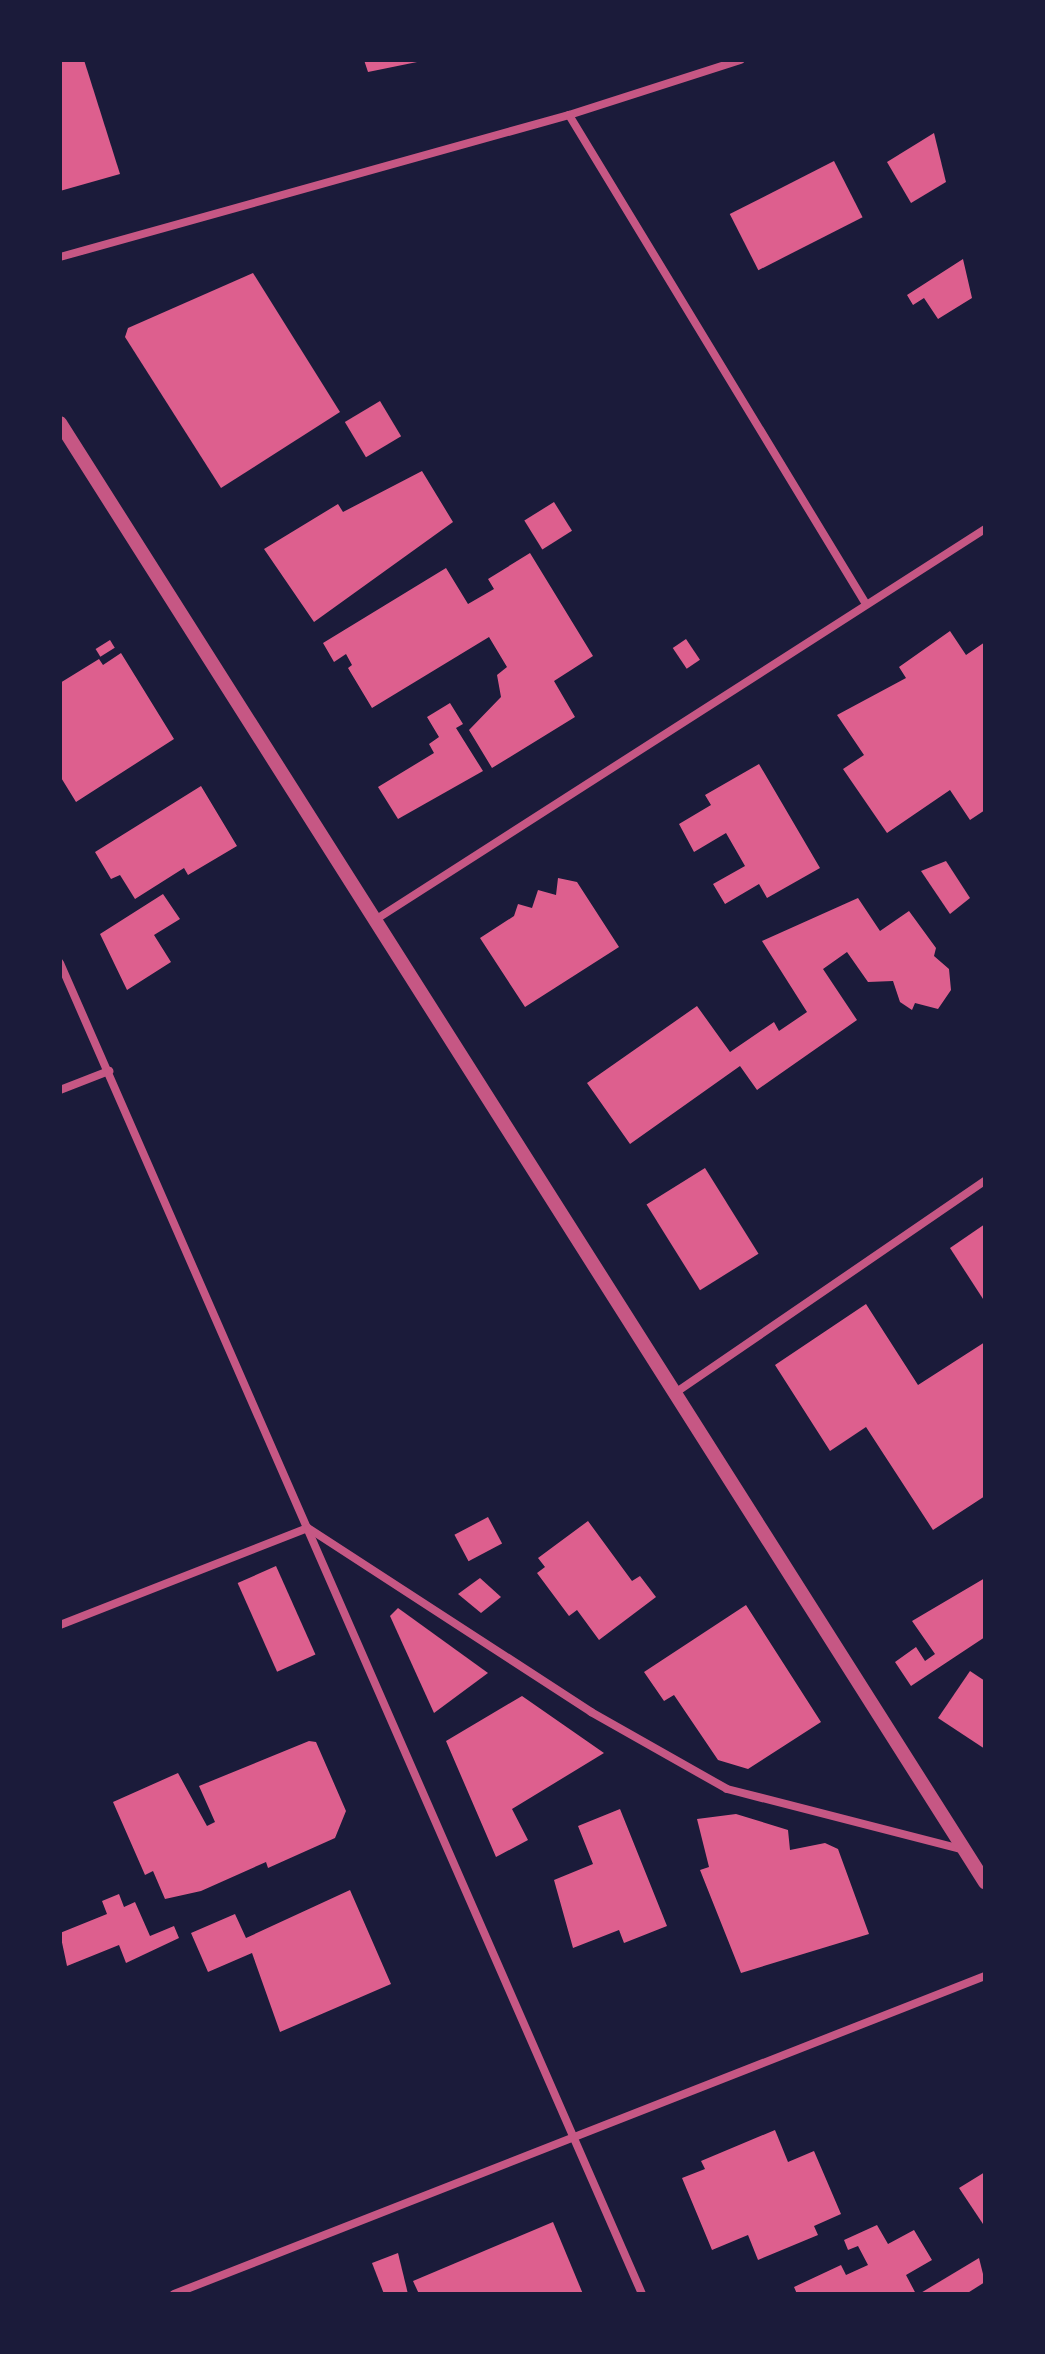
<!DOCTYPE html>
<style>
body{margin:0}
#map{position:relative;width:1045px;height:2354px;overflow:hidden;background:#1b1b3a;font-family:"Source Sans 3",sans-serif}
div>[style]{position:absolute}
.building>*{inset:0;background:#dd5f8e;transform-origin:0 0}
.minor>*{height:8px;margin:-4px;padding:0 4px;transform-origin:4px;border-radius:4px;background:#c65784}
.tertiary>*{height:14px;margin:-7px;padding:0 7px;transform-origin:7px;border-radius:7px;background:#c65784}
span{translate:-50% -50%;white-space:nowrap;text-align:center;line-height:1.15;-webkit-text-stroke:8px #1b1b3a;paint-order:stroke}
.frame{position:absolute;inset:0;border:62px solid #1b1b3a;pointer-events:none}
</style>
<div id="map">
<div class="building">
<i style="clip-path:polygon(60px 60px,84px 60px,120px 174px,60px 191px)"></i>
<i style="clip-path:polygon(364px 60px,422px 60px,422px 61px,368px 72px)"></i>
<i style="clip-path:polygon(934px 133px,946px 182px,911px 203px,887px 162px)"></i>
<i style="left:834px;top:161px;width:63px;height:117px;rotate:63deg"></i>
<i style="clip-path:polygon(963px 259px,972px 298px,938px 319px,924px 298px,913px 305px,907px 295px)"></i>
<i style="clip-path:polygon(253px 273px,340px 412px,221px 488px,125px 337px,128px 328px)"></i>
<i style="left:380px;top:401px;width:41px;height:41px;rotate:59deg"></i>
<i style="clip-path:polygon(422px 471px,453px 522px,314px 622px,264px 549px,338px 504px,343px 512px)"></i>
<i style="left:554px;top:502px;width:34px;height:35px;rotate:58deg"></i>
<i style="clip-path:polygon(530px 553px,593px 656px,554px 681px,575px 717px,492px 768px,469px 730px,501px 697px,497px 675px,507px 667px,489px 637px,372px 708px,348px 668px,352px 665px,346px 654px,334px 662px,323px 643px,446px 568px,468px 604px,494px 589px,488px 579px)"></i>
<i style="clip-path:polygon(950px 631px,966px 655px,985px 642px,985px 810px,970px 820px,950px 790px,887px 833px,843px 769px,864px 755px,837px 715px,906px 678px,899px 667px)"></i>
<i style="left:686px;top:639px;width:25px;height:16px;rotate:56deg"></i>
<i style="left:110px;top:640px;width:9px;height:17px;rotate:58deg"></i>
<i style="clip-path:polygon(121px 653px,174px 739px,76px 802px,60px 776px,60px 683px,99px 659px,103px 665px)"></i>
<i style="clip-path:polygon(450px 703px,463px 724px,456px 728px,483px 771px,398px 819px,378px 787px,434px 753px,429px 744px,439px 737px,427px 717px)"></i>
<i style="clip-path:polygon(759px 764px,820px 868px,767px 898px,759px 884px,725px 904px,713px 884px,745px 866px,726px 833px,694px 852px,679px 824px,711px 805px,705px 795px)"></i>
<i style="clip-path:polygon(201px 786px,237px 846px,188px 875px,184px 868px,135px 899px,120px 875px,111px 879px,95px 852px)"></i>
<i style="clip-path:polygon(946px 861px,970px 898px,950px 914px,921px 871px)"></i>
<i style="clip-path:polygon(558px 878px,577px 882px,619px 947px,525px 1007px,480px 938px,514px 916px,518px 904px,532px 908px,538px 890px,556px 895px)"></i>
<i style="clip-path:polygon(163px 894px,180px 919px,154px 935px,171px 962px,127px 990px,100px 934px)"></i>
<i style="clip-path:polygon(858px 898px,880px 931px,909px 911px,936px 948px,934px 956px,949px 969px,951px 990px,938px 1009px,915px 1003px,912px 1010px,900px 1002px,893px 981px,868px 982px,847px 952px,823px 969px,857px 1020px,757px 1090px,740px 1066px,630px 1144px,587px 1083px,697px 1006px,730px 1052px,774px 1022px,779px 1031px,807px 1012px,762px 941px)"></i>
<i style="left:705px;top:1168px;width:101px;height:69px;rotate:58deg"></i>
<i style="clip-path:polygon(985px 1224px,985px 1302px,950px 1248px)"></i>
<i style="clip-path:polygon(866px 1304px,918px 1385px,985px 1342px,985px 1496px,933px 1530px,866px 1427px,830px 1451px,775px 1365px)"></i>
<i style="left:488px;top:1517px;width:30px;height:38px;rotate:62deg"></i>
<i style="clip-path:polygon(588px 1521px,632px 1581px,640px 1576px,656px 1597px,599px 1640px,577px 1610px,569px 1616px,537px 1573px,545px 1567px,538px 1558px)"></i>
<i style="left:276px;top:1566px;width:97px;height:42px;rotate:66deg"></i>
<i style="clip-path:polygon(480px 1578px,501px 1597px,481px 1613px,458px 1594px)"></i>
<i style="clip-path:polygon(985px 1578px,985px 1637px,911px 1686px,895px 1662px,916px 1647px,925px 1661px,935px 1654px,912px 1621px)"></i>
<i style="clip-path:polygon(746px 1605px,821px 1722px,748px 1769px,718px 1760px,674px 1695px,664px 1701px,644px 1672px)"></i>
<i style="clip-path:polygon(398px 1608px,488px 1673px,434px 1713px,390px 1616px)"></i>
<i style="clip-path:polygon(970px 1671px,985px 1681px,985px 1749px,938px 1718px)"></i>
<i style="clip-path:polygon(522px 1696px,604px 1753px,512px 1809px,528px 1840px,496px 1857px,446px 1741px)"></i>
<i style="clip-path:polygon(309px 1741px,316px 1742px,346px 1811px,335px 1838px,268px 1868px,266px 1862px,201px 1891px,165px 1899px,153px 1871px,145px 1875px,113px 1802px,178px 1773px,207px 1826px,215px 1822px,199px 1786px)"></i>
<i style="clip-path:polygon(620px 1809px,667px 1926px,624px 1943px,619px 1930px,573px 1948px,554px 1880px,593px 1864px,578px 1826px)"></i>
<i style="clip-path:polygon(736px 1814px,788px 1830px,790px 1850px,825px 1843px,838px 1849px,869px 1934px,741px 1973px,700px 1870px,709px 1867px,697px 1819px)"></i>
<i style="clip-path:polygon(350px 1890px,391px 1984px,280px 2032px,252px 1953px,208px 1972px,191px 1933px,235px 1914px,246px 1938px)"></i>
<i style="clip-path:polygon(119px 1894px,124px 1907px,135px 1902px,150px 1936px,174px 1926px,179px 1938px,126px 1963px,119px 1945px,67px 1966px,60px 1933px,107px 1914px,102px 1901px)"></i>
<i style="clip-path:polygon(775px 2130px,788px 2162px,814px 2151px,841px 2214px,814px 2226px,818px 2235px,758px 2260px,748px 2235px,712px 2250px,682px 2178px,705px 2169px,701px 2161px)"></i>
<i style="clip-path:polygon(985px 2172px,985px 2227px,959px 2188px)"></i>
<i style="clip-path:polygon(553px 2222px,583px 2294px,419px 2294px,413px 2281px)"></i>
<i style="clip-path:polygon(877px 2225px,888px 2244px,914px 2230px,932px 2260px,906px 2275px,916px 2294px,797px 2294px,794px 2287px,841px 2265px,846px 2275px,868px 2265px,858px 2246px,848px 2250px,844px 2240px)"></i>
<i style="clip-path:polygon(398px 2253px,408px 2294px,384px 2294px,372px 2263px)"></i>
<i style="clip-path:polygon(979px 2258px,985px 2282px,966px 2294px,919px 2294px)"></i>
</div>
<div class="minor">
<i style="left:569px;top:115px;width:572px;rotate:58.73deg"></i>
<i style="left:60px;top:257px;width:528px;rotate:-15.59deg"></i>
<i style="left:569px;top:115px;width:180px;rotate:-17.8deg"></i>
<i style="left:375px;top:920px;width:725px;rotate:-32.66deg"></i>
<i style="left:60px;top:963px;width:1453px;rotate:66.38deg"></i>
<i style="left:60px;top:1090px;width:53px;rotate:-21.2deg"></i>
<i style="left:675px;top:1393px;width:376px;rotate:-34.4deg"></i>
<i style="left:60px;top:1625px;width:266px;rotate:-21.4deg"></i>
<i style="left:308px;top:1528px;width:338px;rotate:33deg"></i>
<i style="left:591px;top:1712px;width:156px;rotate:29.5deg"></i>
<i style="left:727px;top:1789px;width:246px;rotate:14.4deg"></i>
<i style="left:174px;top:2294px;width:871px;rotate:-21.41deg"></i>
</div>
<div class="tertiary">
<i style="left:60px;top:423px;width:1728px;rotate:57.63deg"></i>
</div>
<div class="frame"></div>
</div>
